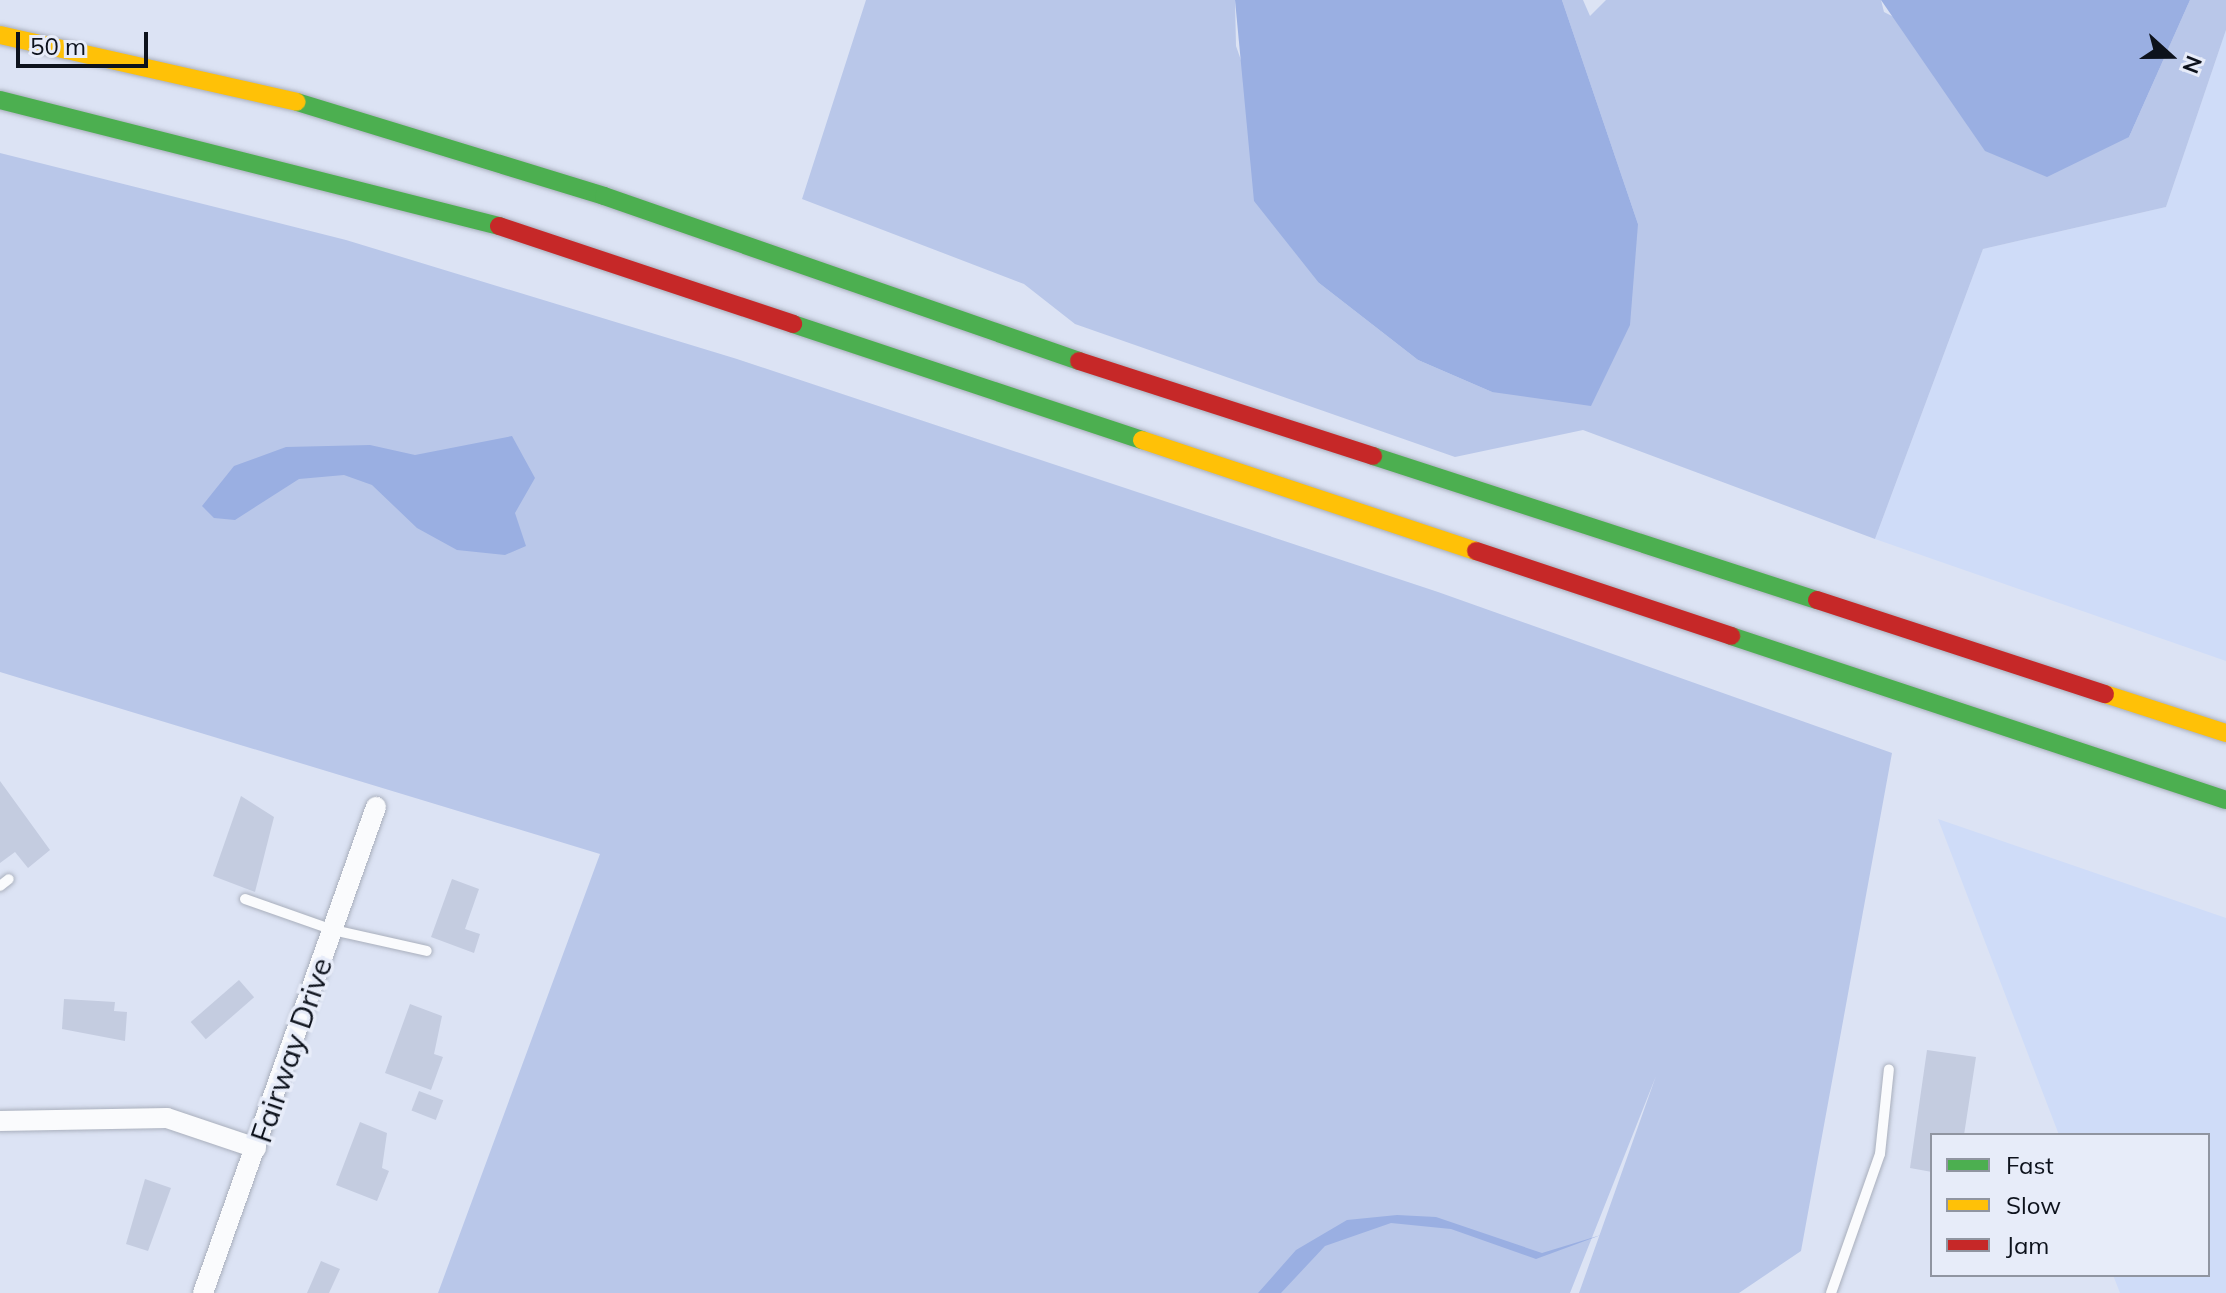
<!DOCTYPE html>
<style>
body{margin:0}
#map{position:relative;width:2226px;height:1293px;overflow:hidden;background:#dce3f4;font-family:Mulish,sans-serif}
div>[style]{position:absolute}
.built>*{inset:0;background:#cfdcf8}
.green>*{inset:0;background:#b9c7e9}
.water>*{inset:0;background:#9aafe2}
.building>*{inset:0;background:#c4cce0;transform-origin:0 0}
.roads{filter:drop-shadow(0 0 2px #a9afbc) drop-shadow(0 0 2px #a9afbc)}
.lane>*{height:10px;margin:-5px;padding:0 5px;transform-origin:5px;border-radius:5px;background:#fafbfd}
.street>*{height:20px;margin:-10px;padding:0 10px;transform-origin:10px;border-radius:10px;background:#fafbfd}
.fast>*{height:18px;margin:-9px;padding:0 9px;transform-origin:9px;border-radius:9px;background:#4caf50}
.slow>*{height:18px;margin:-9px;padding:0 9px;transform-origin:9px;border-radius:9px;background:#ffc107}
.jam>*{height:18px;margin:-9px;padding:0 9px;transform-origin:9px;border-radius:9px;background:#c62828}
span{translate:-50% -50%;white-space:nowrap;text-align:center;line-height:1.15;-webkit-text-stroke:7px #e7ecf9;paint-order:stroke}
.street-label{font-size:30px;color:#0d121c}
.legend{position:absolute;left:1930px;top:1133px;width:280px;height:144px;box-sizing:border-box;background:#e7ecf9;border:2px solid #9095a1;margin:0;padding:10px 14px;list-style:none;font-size:24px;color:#0d121c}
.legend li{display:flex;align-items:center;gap:16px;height:40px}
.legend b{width:40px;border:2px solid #9095a1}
.north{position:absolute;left:2130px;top:16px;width:80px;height:80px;-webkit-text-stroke:6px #e7ecf9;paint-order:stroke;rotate:111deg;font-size:22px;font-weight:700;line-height:32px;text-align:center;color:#0d121c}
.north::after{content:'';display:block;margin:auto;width:28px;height:36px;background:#0d121c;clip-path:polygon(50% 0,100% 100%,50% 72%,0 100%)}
.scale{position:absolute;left:16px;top:32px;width:132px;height:36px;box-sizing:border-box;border:4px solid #0d121c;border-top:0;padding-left:10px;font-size:24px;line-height:28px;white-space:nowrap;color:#0d121c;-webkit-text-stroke:6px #e7ecf9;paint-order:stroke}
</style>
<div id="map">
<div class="built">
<i style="clip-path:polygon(2226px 30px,2226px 661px,1875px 539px,1983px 249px,2166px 207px)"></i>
<i style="clip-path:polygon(1938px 819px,2226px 918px,2226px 1293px,2120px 1293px,2113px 1275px,2208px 1275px,2208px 1135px,2059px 1135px)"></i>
</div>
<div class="green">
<i style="clip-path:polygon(866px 0,1235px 0,1236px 46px,1319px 283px,1418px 360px,1492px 392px,1638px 224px,1562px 0,1583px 0,1590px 16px,1606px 0,1881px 0,1884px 12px,2129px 137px,2190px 0,2226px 0,2226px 30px,2166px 207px,1983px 249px,1875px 539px,1583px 430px,1455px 457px,1075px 324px,1024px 284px,802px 199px)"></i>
<i style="clip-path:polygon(0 153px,346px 240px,737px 359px,1438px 592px,1892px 753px,1801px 1251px,1739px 1293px,1579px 1293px,1656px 1076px,1570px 1293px,438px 1293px,600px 854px,0 672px)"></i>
</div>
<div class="water">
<i style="clip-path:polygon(1235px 0,1562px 0,1638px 224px,1630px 325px,1591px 406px,1492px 392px,1418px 360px,1319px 283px,1254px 201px)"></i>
<i style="clip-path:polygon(1881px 0,2190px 0,2129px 137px,2047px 177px,1985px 151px)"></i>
<i style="clip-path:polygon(512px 436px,535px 478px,515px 513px,526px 546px,505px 555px,457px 550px,417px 528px,372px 485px,344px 475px,299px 479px,235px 520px,214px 518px,202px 506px,234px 466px,286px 447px,370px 445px,415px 455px)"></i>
<i style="clip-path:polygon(1397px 1215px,1436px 1217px,1542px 1253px,1601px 1235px,1536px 1259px,1451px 1229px,1391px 1223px,1325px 1246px,1281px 1293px,1258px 1293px,1296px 1250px,1347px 1220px)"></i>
</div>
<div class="building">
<i style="clip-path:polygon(0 781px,50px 850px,28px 868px,15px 852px,0 863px)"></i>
<i style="clip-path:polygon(241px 796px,274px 817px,255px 892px,213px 876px)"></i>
<i style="clip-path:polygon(452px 879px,479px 889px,465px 929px,480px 934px,474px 953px,431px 937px)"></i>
<i style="left:239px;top:980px;width:23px;height:64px;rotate:49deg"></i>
<i style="clip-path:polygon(64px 999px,115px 1002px,114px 1011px,127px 1012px,125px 1041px,62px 1029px)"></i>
<i style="clip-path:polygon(410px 1004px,442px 1016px,434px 1054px,443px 1057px,431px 1090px,385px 1073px)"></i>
<i style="clip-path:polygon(1927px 1050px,1976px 1057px,1964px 1135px,1932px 1135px,1932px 1172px,1910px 1168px)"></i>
<i style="left:419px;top:1091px;width:26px;height:21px;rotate:21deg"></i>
<i style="clip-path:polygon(360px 1122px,387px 1133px,382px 1168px,389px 1171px,377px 1201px,336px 1185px)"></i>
<i style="clip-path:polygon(145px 1179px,171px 1188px,148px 1251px,126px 1244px)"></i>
<i style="clip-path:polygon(321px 1261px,340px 1269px,329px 1293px,307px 1293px)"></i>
</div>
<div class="roads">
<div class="lane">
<i style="left:0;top:886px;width:11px;rotate:-38deg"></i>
<i style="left:245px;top:899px;width:93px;rotate:19.4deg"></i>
<i style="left:333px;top:930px;width:96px;rotate:12.6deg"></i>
<i style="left:1831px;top:1293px;width:147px;rotate:-70.6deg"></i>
<i style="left:1880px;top:1154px;width:85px;rotate:-84deg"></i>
</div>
<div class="street">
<i style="left:0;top:1121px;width:167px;rotate:-1deg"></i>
<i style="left:167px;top:1118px;width:94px;rotate:18.6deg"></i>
<i style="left:203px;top:1293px;width:516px;rotate:-70.41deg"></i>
</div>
<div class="fast">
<i style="left:0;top:100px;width:515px;rotate:14.17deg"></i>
<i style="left:297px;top:102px;width:321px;rotate:17deg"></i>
<i style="left:604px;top:196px;width:503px;rotate:19.16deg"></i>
<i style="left:793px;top:324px;width:368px;rotate:18.4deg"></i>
<i style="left:1373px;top:456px;width:467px;rotate:18deg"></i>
<i style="left:1731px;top:636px;width:521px;rotate:18.33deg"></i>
</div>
<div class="slow">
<i style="left:0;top:35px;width:304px;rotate:12.7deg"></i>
<i style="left:1142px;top:440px;width:352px;rotate:18.4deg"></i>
<i style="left:2105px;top:694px;width:127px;rotate:17.9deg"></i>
</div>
<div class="jam">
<i style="left:499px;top:226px;width:310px;rotate:18.4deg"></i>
<i style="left:1079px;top:361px;width:309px;rotate:17.9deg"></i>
<i style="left:1476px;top:551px;width:269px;rotate:18.4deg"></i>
<i style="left:1817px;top:600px;width:303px;rotate:18.1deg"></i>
</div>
</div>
<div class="street-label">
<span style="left:291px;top:1050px;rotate:-71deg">Fairway Drive</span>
</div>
<ul class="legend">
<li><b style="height:10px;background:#4caf50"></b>Fast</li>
<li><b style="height:10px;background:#ffc107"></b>Slow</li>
<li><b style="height:10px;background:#c62828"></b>Jam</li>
</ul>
<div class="north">N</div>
<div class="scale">50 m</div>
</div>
